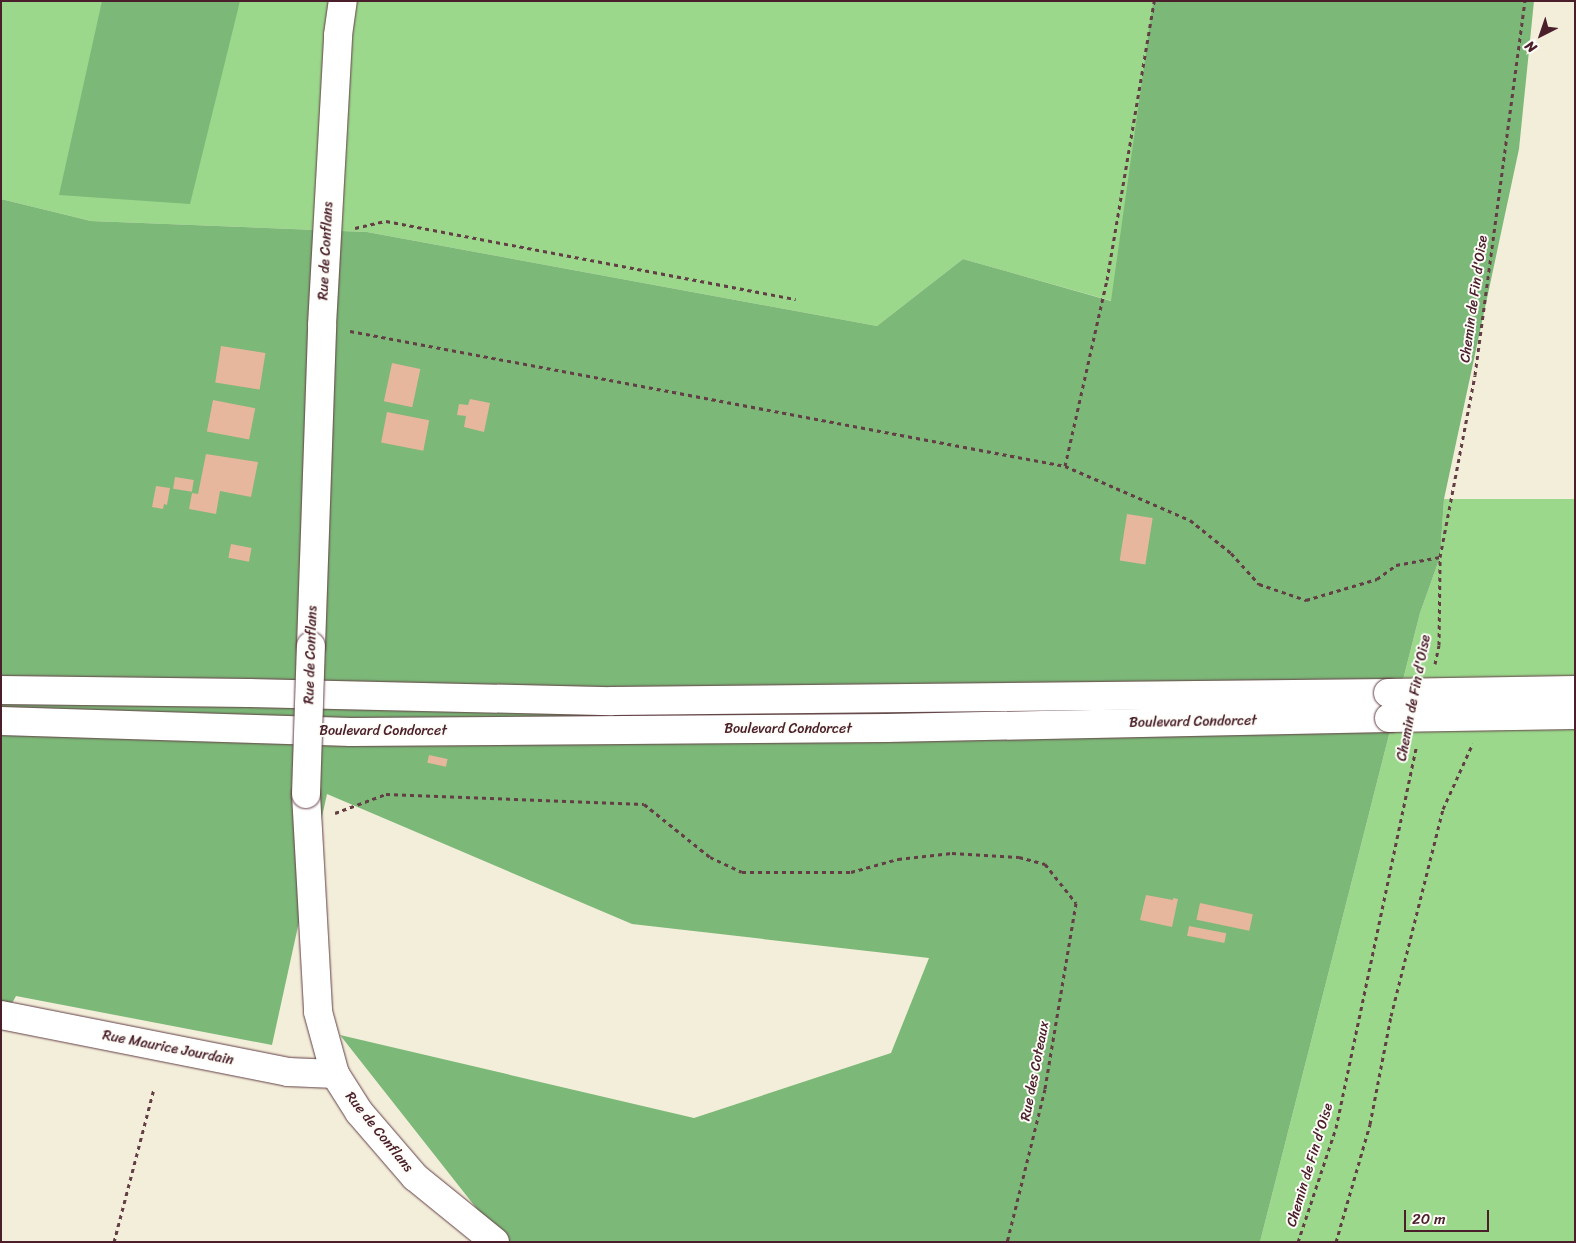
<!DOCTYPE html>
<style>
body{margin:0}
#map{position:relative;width:1576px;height:1243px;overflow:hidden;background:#f3eeda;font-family:Sriracha,sans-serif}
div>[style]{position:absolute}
.green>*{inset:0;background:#9bd88c}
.forest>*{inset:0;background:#7cb878}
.building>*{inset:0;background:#e6b69d;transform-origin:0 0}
.path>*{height:3px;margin-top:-1.5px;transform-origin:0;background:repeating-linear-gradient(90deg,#633e45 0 4px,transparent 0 8px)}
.roads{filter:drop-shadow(0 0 1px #633e45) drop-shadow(0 0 1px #633e45)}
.street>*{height:28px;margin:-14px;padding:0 14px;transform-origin:14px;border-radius:14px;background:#fff}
.secondary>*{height:28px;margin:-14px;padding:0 14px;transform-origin:14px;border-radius:14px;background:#fff}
.bridges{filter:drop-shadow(0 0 1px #633e45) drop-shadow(0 0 1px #633e45)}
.street-bridge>*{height:28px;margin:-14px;padding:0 14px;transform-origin:14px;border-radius:14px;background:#fff}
.secondary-bridge>*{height:28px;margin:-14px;padding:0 14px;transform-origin:14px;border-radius:14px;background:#fff}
span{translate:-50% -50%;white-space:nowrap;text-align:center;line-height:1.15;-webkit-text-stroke:4px #fdfcf7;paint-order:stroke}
.street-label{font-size:14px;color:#4a1f2b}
.frame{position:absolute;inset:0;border:2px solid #4a1f2b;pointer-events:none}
.north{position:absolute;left:1516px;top:10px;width:50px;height:50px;-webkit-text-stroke:4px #fdfcf7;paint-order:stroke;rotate:221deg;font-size:14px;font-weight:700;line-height:20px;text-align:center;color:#4a1f2b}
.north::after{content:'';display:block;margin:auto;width:18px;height:22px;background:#4a1f2b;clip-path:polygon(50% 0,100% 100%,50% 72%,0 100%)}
.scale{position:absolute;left:1404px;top:1210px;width:85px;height:22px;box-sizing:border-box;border:2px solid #4a1f2b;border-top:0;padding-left:6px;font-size:15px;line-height:18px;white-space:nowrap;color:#4a1f2b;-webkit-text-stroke:4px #fdfcf7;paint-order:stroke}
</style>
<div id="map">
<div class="green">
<i style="clip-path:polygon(1px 1px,1153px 1px,1112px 301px,963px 259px,877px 326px,367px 232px,91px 221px,1px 199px)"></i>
<i style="clip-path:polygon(1444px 499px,1575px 499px,1575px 1242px,1260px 1242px,1420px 613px,1440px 557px)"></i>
</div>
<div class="forest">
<i style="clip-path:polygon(102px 1px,240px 1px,190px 204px,59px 195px)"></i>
<i style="clip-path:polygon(1153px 1px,1534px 1px,1519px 149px,1444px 499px,1440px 557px,1420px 613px,1260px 1242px,503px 1242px,340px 1035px,694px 1118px,891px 1053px,929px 958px,632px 924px,327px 794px,272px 1045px,16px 996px,1px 1023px,1px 199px,91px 221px,367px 232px,877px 326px,963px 259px,1111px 301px)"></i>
</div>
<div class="building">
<i style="left:221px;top:346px;width:45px;height:37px;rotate:9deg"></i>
<i style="left:392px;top:363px;width:29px;height:39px;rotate:12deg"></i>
<i style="clip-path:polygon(470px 399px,490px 403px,484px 432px,464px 427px,466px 416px,457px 415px,459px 404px,468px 405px)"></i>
<i style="left:213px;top:400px;width:43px;height:32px;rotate:11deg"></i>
<i style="left:387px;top:412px;width:43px;height:31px;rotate:11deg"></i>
<i style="clip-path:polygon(206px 454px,258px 462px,251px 497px,220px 491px,216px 514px,189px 509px,192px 493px,198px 494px)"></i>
<i style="left:175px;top:477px;width:19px;height:12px;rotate:9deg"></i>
<i style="clip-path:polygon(156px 486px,170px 488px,167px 505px,164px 504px,163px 509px,152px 507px)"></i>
<i style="left:1127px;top:514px;width:26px;height:47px;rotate:9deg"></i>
<i style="left:231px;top:544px;width:21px;height:14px;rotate:11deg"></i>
<i style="left:429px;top:755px;width:19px;height:8px;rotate:12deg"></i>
<i style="clip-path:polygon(1146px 895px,1173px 900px,1173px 898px,1178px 899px,1172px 927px,1140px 920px)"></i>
<i style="left:1200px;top:903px;width:54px;height:17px;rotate:12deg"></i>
<i style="left:1189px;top:926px;width:38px;height:10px;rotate:11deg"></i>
</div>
<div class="path">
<i style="left:355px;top:228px;width:32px;rotate:-13deg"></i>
<i style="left:386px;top:221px;width:417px;rotate:10.8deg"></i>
<i style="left:350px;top:331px;width:728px;rotate:10.69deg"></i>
<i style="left:1065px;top:466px;width:136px;rotate:23.4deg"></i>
<i style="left:1190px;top:520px;width:53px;rotate:38.8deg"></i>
<i style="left:1231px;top:553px;width:42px;rotate:47.9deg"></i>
<i style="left:1259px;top:584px;width:50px;rotate:18.8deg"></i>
<i style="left:1306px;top:600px;width:74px;rotate:-16.5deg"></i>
<i style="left:1377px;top:579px;width:24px;rotate:-36deg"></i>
<i style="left:1396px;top:565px;width:45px;rotate:-10.3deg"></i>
<i style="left:1065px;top:466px;width:191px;rotate:-77.3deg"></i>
<i style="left:1107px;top:280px;width:283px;rotate:-80.4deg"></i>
<i style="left:1435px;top:664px;width:19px;rotate:-78deg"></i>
<i style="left:1439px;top:645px;width:88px;rotate:-89.3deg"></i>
<i style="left:1440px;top:557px;width:185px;rotate:-79.1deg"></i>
<i style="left:1475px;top:375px;width:377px;rotate:-82.4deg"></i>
<i style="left:335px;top:813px;width:54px;rotate:-20.4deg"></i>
<i style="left:386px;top:794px;width:258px;rotate:2.2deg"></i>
<i style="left:644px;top:804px;width:85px;rotate:38.8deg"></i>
<i style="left:710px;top:857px;width:35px;rotate:25deg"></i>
<i style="left:742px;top:872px;width:109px"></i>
<i style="left:851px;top:872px;width:49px;rotate:-15.5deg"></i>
<i style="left:898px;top:859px;width:54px;rotate:-6.3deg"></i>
<i style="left:952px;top:853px;width:67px;rotate:3.4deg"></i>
<i style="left:1019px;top:857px;width:27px;rotate:15deg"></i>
<i style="left:1045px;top:864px;width:50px;rotate:51.5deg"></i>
<i style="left:1076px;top:903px;width:189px;rotate:99.5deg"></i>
<i style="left:1045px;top:1089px;width:158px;rotate:103.9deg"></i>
<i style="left:114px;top:1242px;width:159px;rotate:-75.4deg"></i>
<i style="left:1298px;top:1242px;width:120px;rotate:-71.6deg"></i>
<i style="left:1336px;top:1128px;width:391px;rotate:-78.1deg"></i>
<i style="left:1336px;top:1242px;width:123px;rotate:-73.9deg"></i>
<i style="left:1370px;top:1124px;width:110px;rotate:-79deg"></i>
<i style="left:1391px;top:1016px;width:213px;rotate:-75.9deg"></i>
<i style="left:1443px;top:809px;width:72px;rotate:-65.6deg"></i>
</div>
<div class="roads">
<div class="street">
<i style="left:311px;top:646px;width:321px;rotate:-88deg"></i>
<i style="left:322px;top:325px;width:290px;rotate:-86.8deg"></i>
<i style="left:338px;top:35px;width:34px;rotate:-82deg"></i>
<i style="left:306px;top:794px;width:218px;rotate:86.8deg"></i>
<i style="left:318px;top:1012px;width:64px;rotate:74.7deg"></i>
<i style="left:335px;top:1074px;width:45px;rotate:57.7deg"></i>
<i style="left:359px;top:1112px;width:86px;rotate:49.3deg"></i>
<i style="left:415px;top:1177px;width:103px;rotate:39.1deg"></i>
<i style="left:1px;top:1015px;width:293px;rotate:11.2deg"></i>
<i style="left:288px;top:1072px;width:47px;rotate:2.4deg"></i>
</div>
<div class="secondary">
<i style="left:1px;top:690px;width:248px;rotate:0.7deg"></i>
<i style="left:249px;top:693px;width:363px;rotate:1.3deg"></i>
<i style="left:612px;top:701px;width:776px;rotate:-0.59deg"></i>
<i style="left:1px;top:721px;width:350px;rotate:1.8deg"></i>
<i style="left:351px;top:732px;width:536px;rotate:-0.43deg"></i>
<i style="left:887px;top:728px;width:502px;rotate:-1.14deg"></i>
</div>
</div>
<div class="bridges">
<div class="street-bridge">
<i style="left:306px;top:794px;width:148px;rotate:-88.1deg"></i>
</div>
<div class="secondary-bridge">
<i style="left:1388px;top:693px;width:187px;rotate:-0.9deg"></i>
<i style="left:1389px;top:718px;width:186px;rotate:-0.9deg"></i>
</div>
</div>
<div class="street-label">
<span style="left:326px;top:251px;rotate:-87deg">Rue de Conflans</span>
<span style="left:1474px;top:299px;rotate:-82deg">Chemin de Fin d'Oise</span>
<span style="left:311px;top:655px;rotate:-88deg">Rue de Conflans</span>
<span style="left:1414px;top:698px;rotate:-79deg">Chemin de Fin d'Oise</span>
<span style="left:1193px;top:722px;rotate:-1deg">Boulevard Condorcet</span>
<span style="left:788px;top:729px">Boulevard Condorcet</span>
<span style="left:383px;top:731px">Boulevard Condorcet</span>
<span style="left:168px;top:1048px;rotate:11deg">Rue Maurice Jourdain</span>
<span style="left:1035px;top:1071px;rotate:-79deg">Rue des Coteaux</span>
<span style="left:379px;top:1132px;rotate:51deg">Rue de Conflans</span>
<span style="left:1310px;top:1165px;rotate:-73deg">Chemin de Fin d'Oise</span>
</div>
<div class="frame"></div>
<div class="north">N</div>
<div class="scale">20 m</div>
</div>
